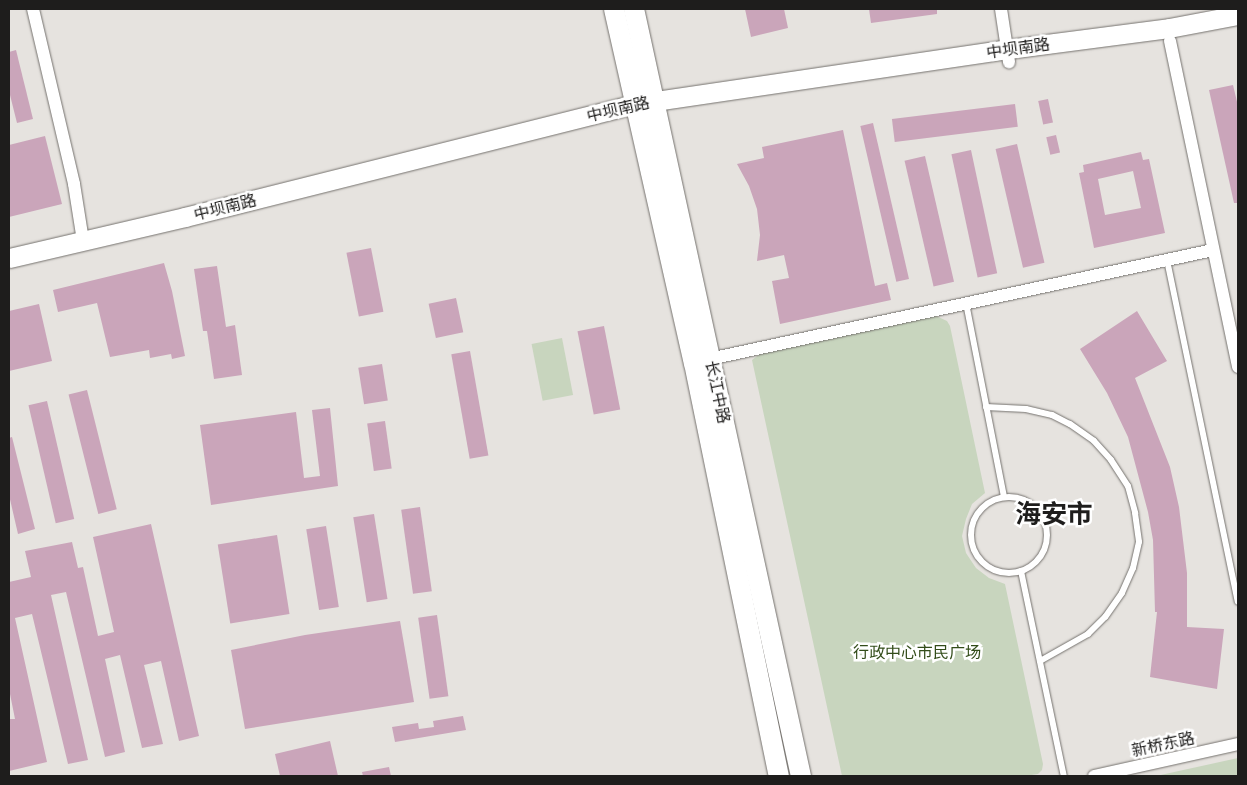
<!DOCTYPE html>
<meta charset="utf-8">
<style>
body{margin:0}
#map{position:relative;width:1247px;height:785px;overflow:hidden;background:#e6e3df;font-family:"Open Sans","Noto Sans SC",sans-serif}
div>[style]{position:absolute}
.green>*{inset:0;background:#c8d5be;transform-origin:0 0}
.building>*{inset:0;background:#caa5ba;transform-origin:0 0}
.roads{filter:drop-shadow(0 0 1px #75726e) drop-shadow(0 0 1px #75726e)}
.service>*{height:6px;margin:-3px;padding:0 3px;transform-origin:3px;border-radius:3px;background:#fff}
.service>.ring{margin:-3px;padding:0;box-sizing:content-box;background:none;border:6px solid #fff;border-radius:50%}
.minor>*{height:12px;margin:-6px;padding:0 6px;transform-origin:6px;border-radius:6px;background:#fff}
.secondary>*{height:19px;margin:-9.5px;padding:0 9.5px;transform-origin:9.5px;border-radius:9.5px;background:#fff}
.primary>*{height:20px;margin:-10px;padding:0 10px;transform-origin:10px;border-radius:10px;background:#fff}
span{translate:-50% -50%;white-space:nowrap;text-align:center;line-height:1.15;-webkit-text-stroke:5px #fff;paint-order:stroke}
.street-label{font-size:16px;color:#1e1d1c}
.park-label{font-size:16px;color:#324c19}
.town-label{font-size:26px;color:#1e1d1c;font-weight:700}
.frame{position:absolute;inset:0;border:10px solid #1e1d1c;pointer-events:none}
</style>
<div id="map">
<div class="green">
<i style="clip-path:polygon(936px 316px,947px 321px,950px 326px,985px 493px,972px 504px,966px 519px,962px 536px,966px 553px,976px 568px,989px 578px,1005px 584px,1043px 764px,1042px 770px,1038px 774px,1025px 776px,842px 776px,752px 360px,761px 353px)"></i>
<i style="left:562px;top:338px;width:58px;height:31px;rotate:79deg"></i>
<i style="clip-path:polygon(1238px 758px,1238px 776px,1156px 776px)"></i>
</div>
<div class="building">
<i style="clip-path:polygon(745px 9px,784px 9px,788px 28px,751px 37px)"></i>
<i style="clip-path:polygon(869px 9px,937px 9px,937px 14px,871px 23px)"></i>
<i style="clip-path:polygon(16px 50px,33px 119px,17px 123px,9px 91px,9px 52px)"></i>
<i style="clip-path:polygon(1233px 85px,1238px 106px,1238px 203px,1234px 203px,1209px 90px)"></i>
<i style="left:1048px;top:99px;width:24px;height:10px;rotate:78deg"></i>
<i style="left:1015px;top:104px;width:23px;height:124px;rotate:83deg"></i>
<i style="left:873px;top:123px;width:160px;height:13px;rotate:77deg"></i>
<i style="clip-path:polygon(843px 130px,875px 286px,887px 283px,891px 300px,780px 324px,772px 281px,789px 278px,784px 255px,757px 261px,760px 235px,757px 209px,749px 186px,737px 164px,764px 158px,762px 147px)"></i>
<i style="left:1056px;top:135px;width:18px;height:10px;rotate:77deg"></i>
<i style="clip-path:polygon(45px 136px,62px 204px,9px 217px,9px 145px)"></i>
<i style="left:1017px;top:144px;width:122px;height:22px;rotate:77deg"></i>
<i style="left:971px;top:150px;width:126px;height:20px;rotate:78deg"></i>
<i style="clip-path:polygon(evenodd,1141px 152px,1143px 160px,1149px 159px,1165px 233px,1094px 248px,1079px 173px,1084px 172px,1083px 165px,1141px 152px,1133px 171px,1141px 208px,1105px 215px,1098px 179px,1133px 171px)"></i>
<i style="left:925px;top:156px;width:129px;height:21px;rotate:77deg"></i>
<i style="left:371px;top:248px;width:65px;height:25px;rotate:79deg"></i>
<i style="clip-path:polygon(164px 263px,172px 291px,185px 356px,172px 359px,171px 354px,150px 358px,149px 350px,110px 357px,97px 303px,58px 312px,53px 290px)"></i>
<i style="clip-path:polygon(217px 266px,226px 327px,235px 325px,242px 375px,214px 379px,207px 331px,203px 331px,194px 269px)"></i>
<i style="left:456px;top:298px;width:35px;height:28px;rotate:78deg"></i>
<i style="clip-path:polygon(39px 304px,52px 361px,9px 371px,9px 311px)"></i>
<i style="clip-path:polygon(1137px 311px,1167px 361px,1135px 378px,1170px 467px,1179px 507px,1187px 573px,1187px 627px,1224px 629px,1217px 689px,1150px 677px,1157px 612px,1155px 612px,1153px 540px,1148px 512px,1128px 437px,1107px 393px,1080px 349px)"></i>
<i style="left:604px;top:326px;width:85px;height:27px;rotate:79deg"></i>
<i style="left:470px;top:351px;width:106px;height:19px;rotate:80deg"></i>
<i style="left:382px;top:364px;width:37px;height:24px;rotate:81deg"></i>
<i style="left:87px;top:390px;width:123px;height:19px;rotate:76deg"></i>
<i style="left:47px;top:401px;width:121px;height:19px;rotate:77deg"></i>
<i style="clip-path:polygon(330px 408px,338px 486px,211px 505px,200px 425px,296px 412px,304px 478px,320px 476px,312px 410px)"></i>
<i style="left:385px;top:421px;width:48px;height:18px;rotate:82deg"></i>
<i style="clip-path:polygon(12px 437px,35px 529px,18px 534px,9px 495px,9px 438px)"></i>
<i style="left:420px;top:507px;width:85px;height:19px;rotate:82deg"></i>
<i style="left:374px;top:514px;width:86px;height:21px;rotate:81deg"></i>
<i style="clip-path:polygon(151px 524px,199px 736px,179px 741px,161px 661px,144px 665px,163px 744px,142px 748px,120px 655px,105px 659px,125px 752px,105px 757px,66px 592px,51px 595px,88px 760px,68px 764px,32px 614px,15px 618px,47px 762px,9px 771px,9px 719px,15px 719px,9px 689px,9px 582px,31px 577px,25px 551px,72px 542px,78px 568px,83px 567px,98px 636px,114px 632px,93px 537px)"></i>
<i style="left:326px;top:526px;width:82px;height:20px;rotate:81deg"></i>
<i style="left:277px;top:535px;width:80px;height:60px;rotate:81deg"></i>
<i style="left:437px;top:615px;width:82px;height:19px;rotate:82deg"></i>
<i style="clip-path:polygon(400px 621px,414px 702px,245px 729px,231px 650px,305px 635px)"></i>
<i style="clip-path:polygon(463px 716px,466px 730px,395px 742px,392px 727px,418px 723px,419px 729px,434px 727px,433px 721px)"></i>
<i style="clip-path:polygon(330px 741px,338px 776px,280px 776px,275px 754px)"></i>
<i style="clip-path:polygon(389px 767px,391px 776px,363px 776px,362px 772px)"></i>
</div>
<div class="roads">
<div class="service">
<i style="left:1167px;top:260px;width:349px;rotate:78.3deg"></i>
<i style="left:966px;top:303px;width:197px;rotate:78.9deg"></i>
<i style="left:986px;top:407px;width:40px;rotate:2.9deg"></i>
<i style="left:1026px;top:409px;width:27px;rotate:13deg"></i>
<i style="left:1052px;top:415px;width:20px;rotate:27deg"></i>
<i style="left:1070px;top:424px;width:29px;rotate:35deg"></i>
<i style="left:1094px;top:441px;width:25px;rotate:48deg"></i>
<i style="left:1111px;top:460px;width:31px;rotate:57deg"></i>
<i style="left:1128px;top:486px;width:28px;rotate:75deg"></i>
<i style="left:1135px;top:513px;width:29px;rotate:82deg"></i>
<i style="left:1139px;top:542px;width:27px;rotate:103deg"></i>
<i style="left:1133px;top:568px;width:27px;rotate:114deg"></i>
<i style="left:1122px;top:593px;width:29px;rotate:125deg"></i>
<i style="left:1105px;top:617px;width:24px;rotate:135deg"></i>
<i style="left:1088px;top:634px;width:55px;rotate:150.6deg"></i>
<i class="ring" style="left:971px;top:497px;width:70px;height:70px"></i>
<i style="left:1021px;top:571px;width:209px;rotate:78.2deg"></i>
</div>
<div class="minor">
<i style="left:33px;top:9px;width:180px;rotate:76.8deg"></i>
<i style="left:74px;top:184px;width:58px;rotate:81deg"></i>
<i style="left:1001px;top:9px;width:54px;rotate:81.4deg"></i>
<i style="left:1170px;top:41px;width:333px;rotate:78.2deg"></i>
<i style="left:705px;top:360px;width:520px;rotate:-12.22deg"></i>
<i style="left:1094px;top:776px;width:148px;rotate:-12.5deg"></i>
</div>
<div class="secondary">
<i style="left:9px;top:258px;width:181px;rotate:-13.1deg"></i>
<i style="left:185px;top:217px;width:464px;rotate:-14.1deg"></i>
<i style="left:635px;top:104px;width:377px;rotate:-8.4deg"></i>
<i style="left:1008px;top:49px;width:162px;rotate:-7.4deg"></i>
<i style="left:1169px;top:28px;width:70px;rotate:-10.7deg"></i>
</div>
<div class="primary">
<i style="left:614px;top:9px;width:363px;rotate:77.3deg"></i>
<i style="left:694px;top:363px;width:422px;rotate:78.4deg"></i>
<i style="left:634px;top:9px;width:785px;rotate:77.72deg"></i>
</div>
</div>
<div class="street-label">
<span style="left:1018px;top:48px;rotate:-8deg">中坝南路</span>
<span style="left:618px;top:109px;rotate:-13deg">中坝南路</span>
<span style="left:225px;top:207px;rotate:-14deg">中坝南路</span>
<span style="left:718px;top:392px;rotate:78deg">长江中路</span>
<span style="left:1163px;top:744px;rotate:-12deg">新桥东路</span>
</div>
<div class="park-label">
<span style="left:917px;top:652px">行政中心市民广场</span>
</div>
<div class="town-label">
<span style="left:1054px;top:514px">海安市</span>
</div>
<div class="frame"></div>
</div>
